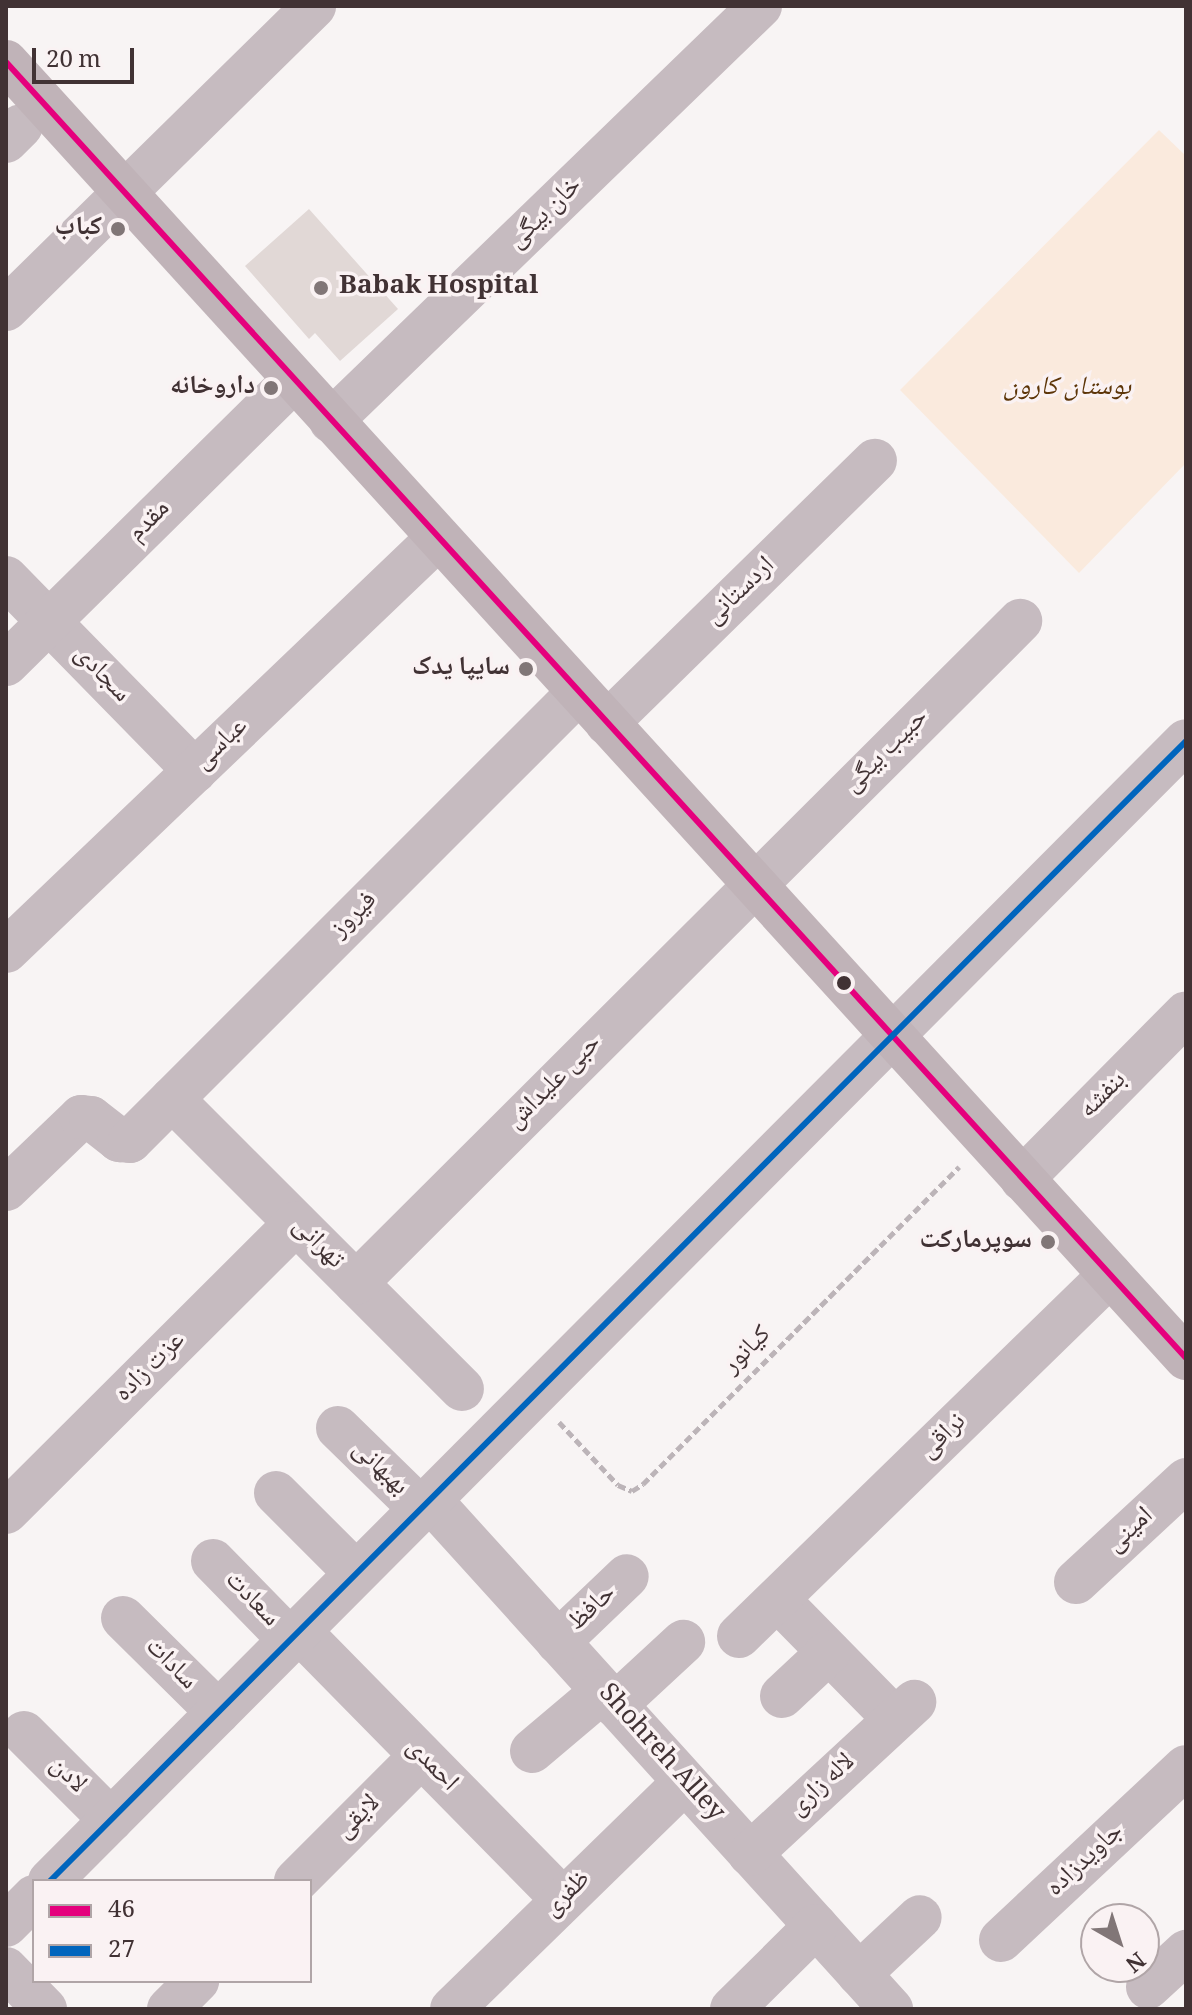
<!DOCTYPE html>
<meta charset="utf-8">
<style>
body{margin:0}
#map{position:relative;width:1192px;height:2015px;overflow:hidden;background:#f8f4f4;font-family:Georgia,"Noto Naskh Arabic",serif}
div>[style]{position:absolute}
.green>*{inset:0;background:#faeadd}
.building>*{inset:0;background:#e1d8d6}
.path>*{height:5px;margin-top:-2.5px;transform-origin:0;background:repeating-linear-gradient(90deg,#bcb4b8 0 8px,transparent 0 12px)}
.minor>*{height:44px;margin:-22px;padding:0 22px;transform-origin:22px;border-radius:22px;background:#c6bbc0}
.major>*{height:44px;margin:-22px;padding:0 22px;transform-origin:22px;border-radius:22px;background:#c0b3b8}
.bus-1>*{height:6px;margin:-3px;padding:0 3px;transform-origin:3px;border-radius:3px;background:#e5007d}
.bus-2>*{height:6px;margin:-3px;padding:0 3px;transform-origin:3px;border-radius:3px;background:#0065bd}
.dots>*{width:22px;height:22px;translate:-50% -50%;box-sizing:border-box;border:4px solid #faf2f3;border-radius:50%}
span{translate:-50% -50%;white-space:nowrap;text-align:center;line-height:1.15;-webkit-text-stroke:7px #faf2f3;paint-order:stroke}
.street-label{font-size:26px;color:#413234}
.poi-label{font-size:26px;color:#413234;font-weight:700}
.right{translate:-100% -50%;text-align:right}
.left{translate:0 -50%;text-align:left}
.park-label{font-size:26px;color:#5c3508;font-style:italic}
.frame{position:absolute;inset:0;border:8px solid #413234;pointer-events:none}
.legend{position:absolute;left:32px;top:1879px;width:280px;height:104px;box-sizing:border-box;background:#faf2f3;border:2px solid #b0a5a7;margin:0;padding:10px 14px;list-style:none;font-size:24px;color:#413234}
.legend li{display:flex;align-items:center;gap:16px;height:40px}
.legend b{width:40px;border:2px solid #b0a5a7}
.north{position:absolute;left:1080px;top:1903px;width:80px;height:80px;box-sizing:border-box;background:#faf2f3;border:2px solid #b0a5a7;border-radius:50%;rotate:141deg;font-size:22px;font-weight:700;line-height:32px;text-align:center;color:#413234}
.north::after{content:'';display:block;margin:auto;width:28px;height:36px;background:#817677;clip-path:polygon(50% 0,100% 100%,50% 72%,0 100%)}
.scale{position:absolute;left:32px;top:48px;width:102px;height:36px;box-sizing:border-box;border:4px solid #413234;border-top:0;padding-left:10px;font-size:24px;line-height:28px;white-space:nowrap;color:#413234;-webkit-text-stroke:6px #faf2f3;paint-order:stroke}
</style>
<div id="map">
<div class="green">
<i style="clip-path:polygon(1159px 130px,1186px 156px,1186px 463px,1079px 573px,900px 390px)"></i>
</div>
<div class="building">
<i style="clip-path:polygon(309px 209px,398px 309px,340px 361px,315px 333px,309px 339px,245px 266px)"></i>
</div>
<div class="path">
<i style="left:559px;top:1422px;width:86px;rotate:46.9deg"></i>
<i style="left:618px;top:1485px;width:15px;rotate:23deg"></i>
<i style="left:632px;top:1491px;width:13px;rotate:-32deg"></i>
<i style="left:643px;top:1484px;width:448px;rotate:-45.1deg"></i>
</div>
<div class="minor">
<i style="left:6px;top:141px;width:21px;rotate:-45deg"></i>
<i style="left:6px;top:309px;width:432px;rotate:-44.5deg"></i>
<i style="left:331px;top:421px;width:597px;rotate:-44.05deg"></i>
<i style="left:6px;top:578px;width:270px;rotate:45.6deg"></i>
<i style="left:6px;top:664px;width:404px;rotate:-44.6deg"></i>
<i style="left:607px;top:723px;width:375px;rotate:-44.4deg"></i>
<i style="left:6px;top:951px;width:598px;rotate:-43.71deg"></i>
<i style="left:172px;top:1099px;width:410px;rotate:45deg"></i>
<i style="left:1022px;top:1179px;width:233px;rotate:-45.3deg"></i>
<i style="left:6px;top:1189px;width:104px;rotate:-43.8deg"></i>
<i style="left:81px;top:1117px;width:10px;rotate:6deg"></i>
<i style="left:91px;top:1118px;width:36px;rotate:38deg"></i>
<i style="left:119px;top:1140px;width:11px;rotate:5deg"></i>
<i style="left:130px;top:1141px;width:635px;rotate:-45deg"></i>
<i style="left:356px;top:1283px;width:938px;rotate:-44.91deg"></i>
<i style="left:338px;top:1428px;width:116px;rotate:44.3deg"></i>
<i style="left:276px;top:1493px;width:113px;rotate:45deg"></i>
<i style="left:430px;top:1500px;width:687px;rotate:47.83deg"></i>
<i style="left:6px;top:1512px;width:409px;rotate:-44.9deg"></i>
<i style="left:213px;top:1561px;width:110px;rotate:45.7deg"></i>
<i style="left:1076px;top:1582px;width:150px;rotate:-42.8deg"></i>
<i style="left:778px;top:1600px;width:167px;rotate:45.5deg"></i>
<i style="left:123px;top:1618px;width:134px;rotate:44.7deg"></i>
<i style="left:299px;top:1631px;width:377px;rotate:45.5deg"></i>
<i style="left:739px;top:1636px;width:518px;rotate:-44.22deg"></i>
<i style="left:558px;top:1642px;width:95px;rotate:-43.7deg"></i>
<i style="left:782px;top:1696px;width:64px;rotate:-43.1deg"></i>
<i style="left:615px;top:1705px;width:93px;rotate:-42.8deg"></i>
<i style="left:24px;top:1733px;width:123px;rotate:45deg"></i>
<i style="left:532px;top:1751px;width:93px;rotate:-40.2deg"></i>
<i style="left:750px;top:1854px;width:224px;rotate:-42.8deg"></i>
<i style="left:50px;top:1881px;width:1609px;rotate:-45.1deg"></i>
<i style="left:296px;top:1881px;width:177px;rotate:-45deg"></i>
<i style="left:6px;top:1925px;width:40px;rotate:-45deg"></i>
<i style="left:1001px;top:1940px;width:253px;rotate:-43.1deg"></i>
<i style="left:6px;top:1969px;width:56px;rotate:45.7deg"></i>
<i style="left:859px;top:1974px;width:83px;rotate:-43.1deg"></i>
<i style="left:1148px;top:1987px;width:52px;rotate:-42.6deg"></i>
<i style="left:169px;top:2009px;width:40px;rotate:-45deg"></i>
<i style="left:452px;top:2009px;width:325px;rotate:-44.3deg"></i>
<i style="left:732px;top:2009px;width:118px;rotate:-44.7deg"></i>
</div>
<div class="major">
<i style="left:6px;top:62px;width:1753px;rotate:47.68deg"></i>
</div>
<div class="bus-1">
<i style="left:6px;top:62px;width:1753px;rotate:47.68deg"></i>
</div>
<div class="bus-2">
<i style="left:50px;top:1881px;width:1609px;rotate:-45.1deg"></i>
</div>
<div class="dots">
<i style="left:118px;top:229px;background:#817677"></i>
<i style="left:321px;top:288px;background:#817677"></i>
<i style="left:271px;top:388px;background:#817677"></i>
<i style="left:526px;top:669px;background:#817677"></i>
<i style="left:844px;top:983px;background:#413234"></i>
<i style="left:1048px;top:1242px;background:#817677"></i>
</div>
<div class="street-label">
<span style="left:546px;top:214px;rotate:-44deg">خان بیگی</span>
<span style="left:150px;top:522px;rotate:-45deg">مقدم</span>
<span style="left:741px;top:592px;rotate:-44deg">اردستانی</span>
<span style="left:101px;top:675px;rotate:46deg">سجادی</span>
<span style="left:222px;top:745px;rotate:-44deg">عباسی</span>
<span style="left:887px;top:752px;rotate:-45deg">حبیب بیگی</span>
<span style="left:355px;top:916px;rotate:-45deg">فیروز</span>
<span style="left:555px;top:1083px;rotate:-45deg">حبی علیداش</span>
<span style="left:1104px;top:1096px;rotate:-45deg">بنفشه</span>
<span style="left:317px;top:1244px;rotate:45deg">تهرانی</span>
<span style="left:748px;top:1351px;rotate:-45deg">کیانور</span>
<span style="left:151px;top:1368px;rotate:-45deg">عزت زاده</span>
<span style="left:944px;top:1437px;rotate:-44deg">نراقی</span>
<span style="left:379px;top:1469px;rotate:44deg">بهبهانی</span>
<span style="left:1131px;top:1531px;rotate:-43deg">امینی</span>
<span style="left:251px;top:1600px;rotate:46deg">سعادت</span>
<span style="left:593px;top:1609px;rotate:-43deg">حافظ</span>
<span style="left:170px;top:1665px;rotate:45deg">سادات</span>
<span style="left:660px;top:1754px;rotate:48deg">Shohreh Alley</span>
<span style="left:431px;top:1766px;rotate:46deg">احمدی</span>
<span style="left:67px;top:1776px;rotate:45deg">لادن</span>
<span style="left:823px;top:1786px;rotate:-43deg">لاله زاری</span>
<span style="left:359px;top:1818px;rotate:-45deg">لایقی</span>
<span style="left:1086px;top:1861px;rotate:-43deg">جاویدزاده</span>
<span style="left:568px;top:1895px;rotate:-44deg">ظفری</span>
</div>
<div class="poi-label">
<span class="right" style="left:102px;top:229px">کباب</span>
<span class="left" style="left:339px;top:288px">Babak Hospital</span>
<span class="right" style="left:255px;top:388px">داروخانه</span>
<span class="right" style="left:510px;top:669px">سایپا یدک</span>
<span class="right" style="left:1032px;top:1242px">سوپرمارکت</span>
</div>
<div class="park-label">
<span style="left:1067px;top:389px">بوستان کارون</span>
</div>
<div class="frame"></div>
<ul class="legend">
<li><b style="height:10px;background:#e5007d"></b>46</li>
<li><b style="height:10px;background:#0065bd"></b>27</li>
</ul>
<div class="north">N</div>
<div class="scale">20 m</div>
</div>
